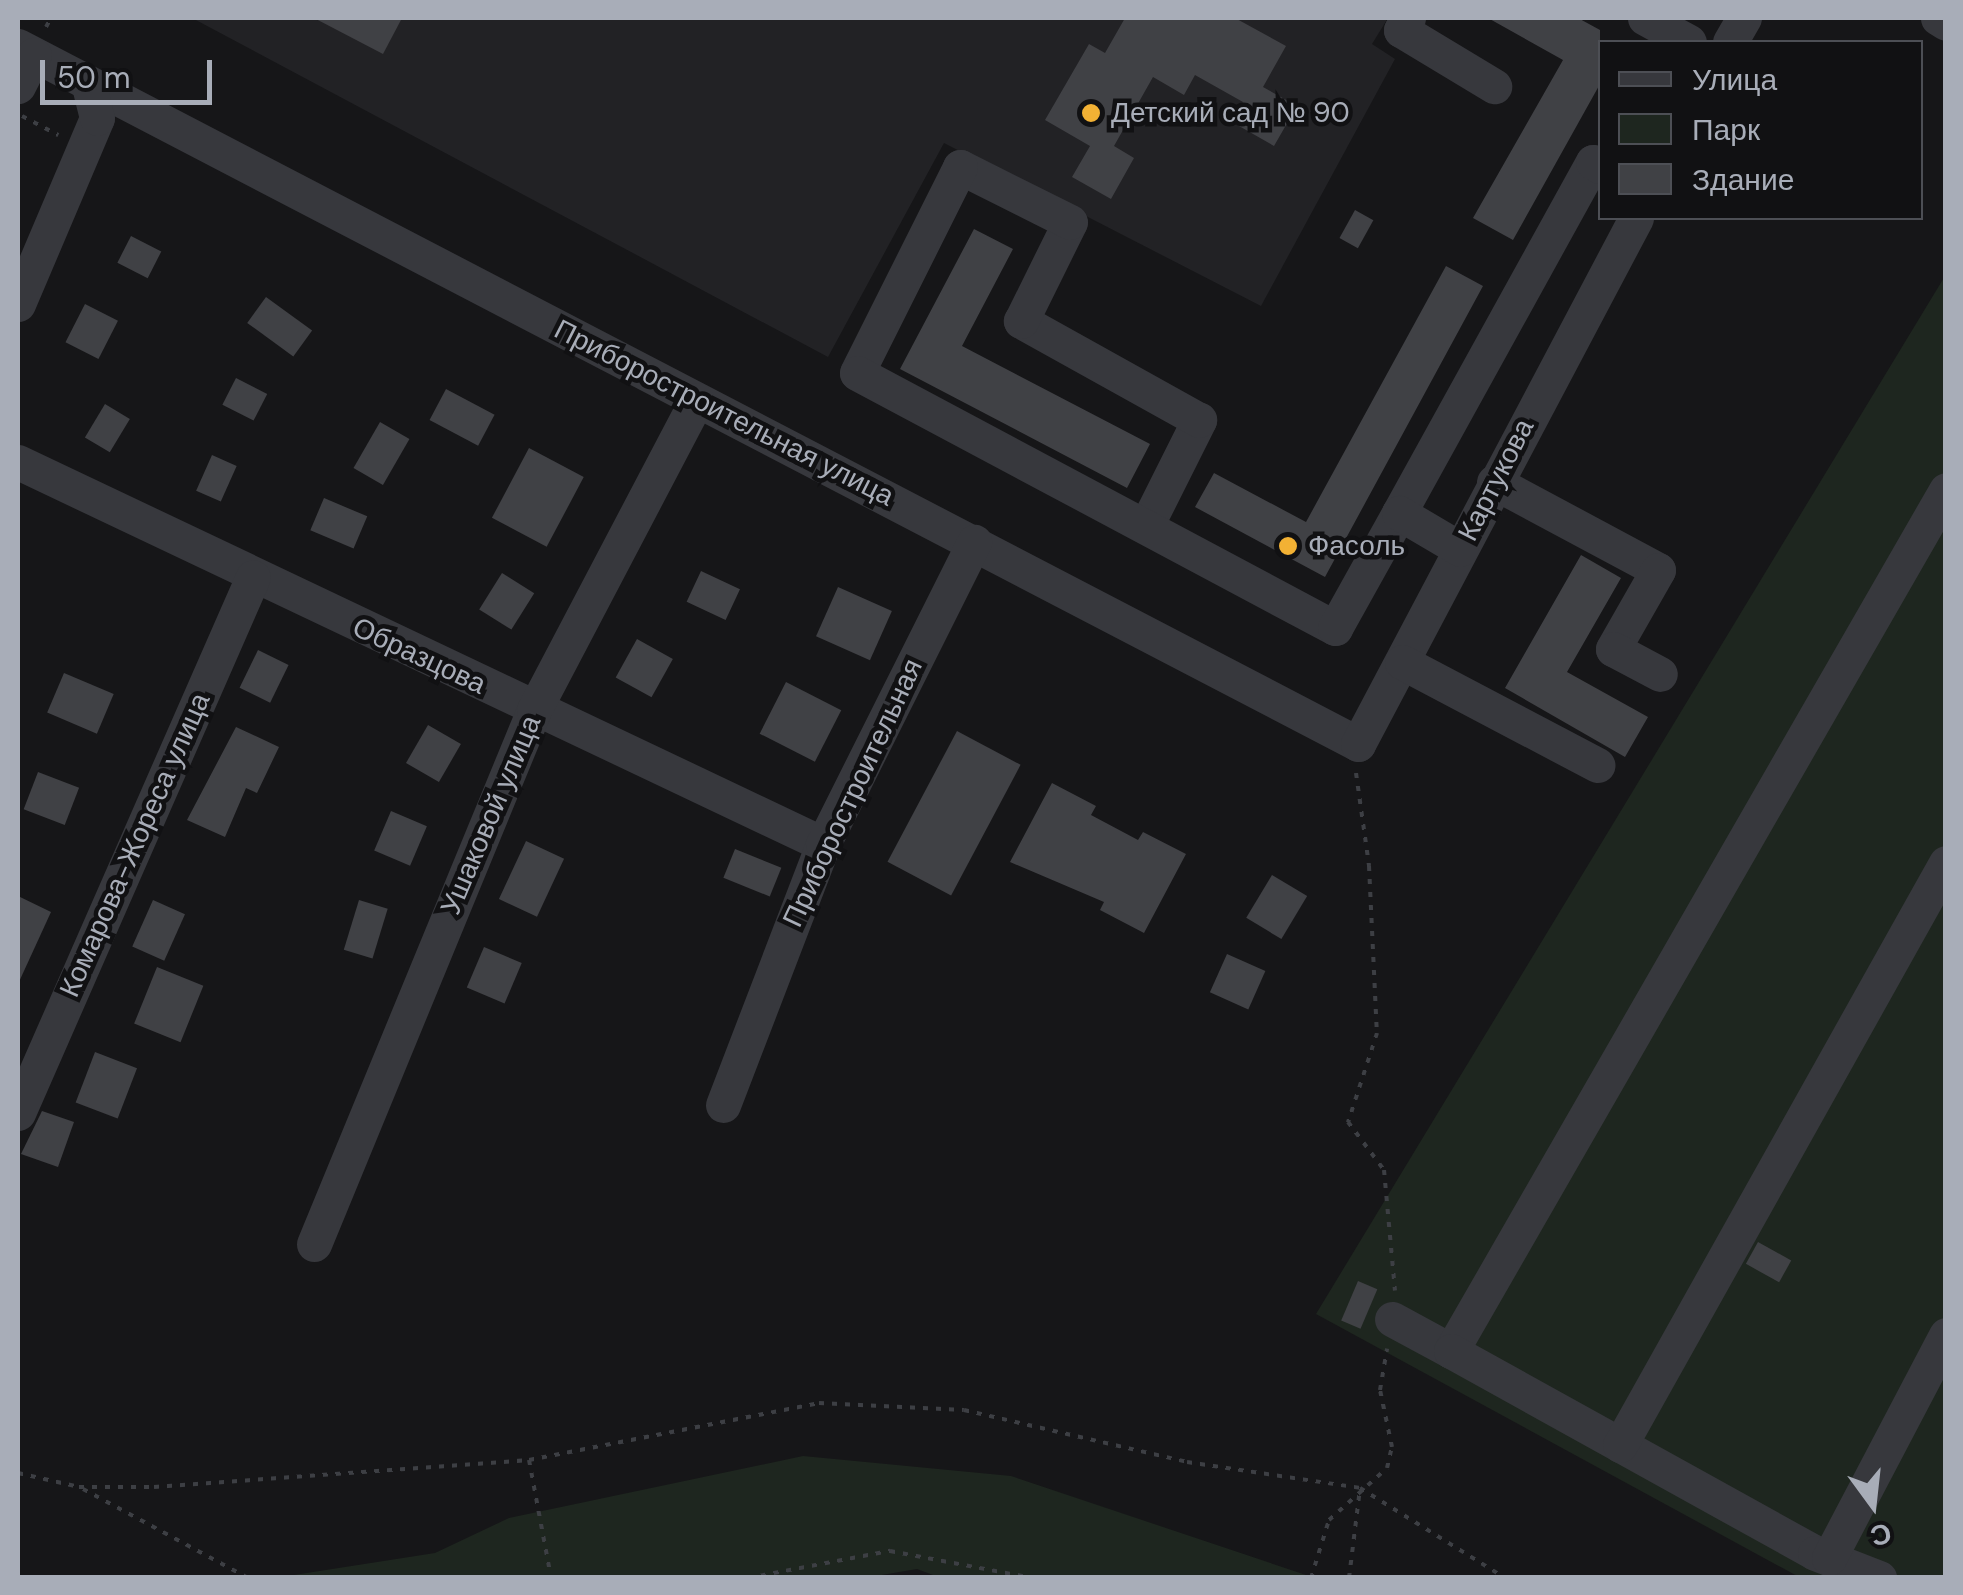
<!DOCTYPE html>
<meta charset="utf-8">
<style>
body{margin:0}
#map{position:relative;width:1963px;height:1595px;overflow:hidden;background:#161618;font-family:"DM Sans",sans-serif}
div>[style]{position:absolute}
.built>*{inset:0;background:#222225}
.green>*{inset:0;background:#1e261f}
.building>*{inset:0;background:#404145;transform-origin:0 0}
.path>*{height:4px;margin-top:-2px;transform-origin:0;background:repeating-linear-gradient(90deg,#3d3f44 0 5px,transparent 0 13px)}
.minor>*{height:35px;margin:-17.5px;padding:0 17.5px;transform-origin:17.5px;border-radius:17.5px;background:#37383d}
.dots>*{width:28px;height:28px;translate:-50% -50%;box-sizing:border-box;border:5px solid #111113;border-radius:50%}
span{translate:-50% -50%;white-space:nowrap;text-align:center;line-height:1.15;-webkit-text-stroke:9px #111113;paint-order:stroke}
.poi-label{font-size:28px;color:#a8adb8}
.left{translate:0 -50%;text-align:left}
.street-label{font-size:28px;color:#a8adb8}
.frame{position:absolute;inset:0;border:20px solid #a8adb8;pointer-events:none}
.legend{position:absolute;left:1598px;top:40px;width:325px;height:180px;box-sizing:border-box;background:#111113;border:2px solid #4d4f55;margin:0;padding:12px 18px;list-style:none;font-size:30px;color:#a8adb8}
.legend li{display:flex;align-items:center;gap:20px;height:50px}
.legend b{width:50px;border:2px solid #4d4f55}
.north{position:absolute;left:1823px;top:1455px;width:100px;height:100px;-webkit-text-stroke:8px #111113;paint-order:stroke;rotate:165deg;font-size:28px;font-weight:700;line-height:40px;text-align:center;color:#a8adb8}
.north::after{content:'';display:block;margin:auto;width:35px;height:45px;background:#a8adb8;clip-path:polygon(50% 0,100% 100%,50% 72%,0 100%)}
.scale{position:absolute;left:40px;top:60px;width:172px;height:45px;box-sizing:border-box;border:5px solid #a8adb8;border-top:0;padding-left:12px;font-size:30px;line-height:35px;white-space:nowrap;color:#a8adb8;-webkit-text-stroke:8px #111113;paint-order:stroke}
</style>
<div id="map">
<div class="built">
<i style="clip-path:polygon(1388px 18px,1372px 44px,1395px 59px,1261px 306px,944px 143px,828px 357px,194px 19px)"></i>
</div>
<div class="green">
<i style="clip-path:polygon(1945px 276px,1945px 1577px,1799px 1577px,1316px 1314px)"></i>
<i style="clip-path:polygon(803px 1456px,1011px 1476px,1312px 1577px,941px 1578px,917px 1569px,864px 1578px,281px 1577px,435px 1553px,509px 1518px)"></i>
</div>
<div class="building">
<i style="clip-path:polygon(314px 18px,402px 18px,383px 54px)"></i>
<i style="clip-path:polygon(1125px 18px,1235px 18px,1286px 46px,1263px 87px,1297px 106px,1274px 146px,1232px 122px,1243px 102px,1195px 75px,1184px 95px,1153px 77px,1114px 146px,1134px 158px,1111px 199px,1072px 177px,1090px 146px,1045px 120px,1089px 44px,1105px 53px)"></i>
<i style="clip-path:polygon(1488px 18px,1578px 18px,1600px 30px,1600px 84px,1513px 240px,1473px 218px,1563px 60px)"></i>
<i style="left:1355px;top:210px;width:21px;height:32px;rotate:29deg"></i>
<i style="clip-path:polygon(974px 229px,1013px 249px,962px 346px,1150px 444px,1127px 488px,900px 369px)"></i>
<i style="left:131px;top:236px;width:34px;height:30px;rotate:27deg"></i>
<i style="clip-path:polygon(1446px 266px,1483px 286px,1325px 577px,1195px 507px,1214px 473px,1306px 522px)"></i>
<i style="left:266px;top:297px;width:57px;height:32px;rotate:36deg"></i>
<i style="left:85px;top:304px;width:37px;height:43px;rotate:27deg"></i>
<i style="left:236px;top:378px;width:35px;height:30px;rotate:27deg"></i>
<i style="left:446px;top:389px;width:55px;height:35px;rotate:28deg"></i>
<i style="left:105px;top:404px;width:29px;height:39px;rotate:31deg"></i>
<i style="left:380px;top:422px;width:34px;height:53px;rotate:30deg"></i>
<i style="left:529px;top:448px;width:62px;height:79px;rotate:28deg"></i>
<i style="left:212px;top:455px;width:27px;height:39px;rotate:24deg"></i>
<i style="left:324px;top:498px;width:47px;height:35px;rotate:23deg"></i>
<i style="clip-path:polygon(1581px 555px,1621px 578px,1567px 672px,1648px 717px,1625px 757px,1505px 688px)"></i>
<i style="left:701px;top:571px;width:43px;height:34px;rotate:25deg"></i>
<i style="left:502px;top:573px;width:38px;height:43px;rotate:32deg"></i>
<i style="left:838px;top:587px;width:59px;height:54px;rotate:24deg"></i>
<i style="left:637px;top:639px;width:41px;height:44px;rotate:29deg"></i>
<i style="left:258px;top:650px;width:34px;height:42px;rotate:26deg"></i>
<i style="left:64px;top:673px;width:54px;height:43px;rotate:23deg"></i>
<i style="left:786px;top:682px;width:62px;height:58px;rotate:27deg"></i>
<i style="left:428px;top:725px;width:38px;height:44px;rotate:30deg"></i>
<i style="clip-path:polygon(236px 727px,279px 747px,257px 793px,246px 788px,225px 837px,187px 820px)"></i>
<i style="left:957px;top:731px;width:72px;height:148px;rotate:28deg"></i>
<i style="left:38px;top:772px;width:44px;height:40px;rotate:21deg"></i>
<i style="clip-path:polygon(1052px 783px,1096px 806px,1091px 815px,1138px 840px,1143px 832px,1186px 854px,1144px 933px,1100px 910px,1104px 902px,1010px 862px)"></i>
<i style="left:391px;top:811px;width:39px;height:43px;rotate:23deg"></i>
<i style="left:526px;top:841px;width:42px;height:64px;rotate:25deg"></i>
<i style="left:735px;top:849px;width:50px;height:31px;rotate:22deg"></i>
<i style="left:1272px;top:875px;width:41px;height:50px;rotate:31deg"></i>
<i style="clip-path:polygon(18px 896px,51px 912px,18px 984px)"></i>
<i style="left:153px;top:900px;width:35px;height:51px;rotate:24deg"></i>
<i style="left:359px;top:900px;width:30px;height:52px;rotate:17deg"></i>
<i style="left:484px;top:947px;width:41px;height:44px;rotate:23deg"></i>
<i style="left:1227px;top:954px;width:42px;height:42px;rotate:24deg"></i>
<i style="left:157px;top:967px;width:50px;height:61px;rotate:22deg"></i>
<i style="left:95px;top:1052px;width:45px;height:54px;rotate:21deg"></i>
<i style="clip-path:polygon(42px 1111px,74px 1122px,58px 1167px,21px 1154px)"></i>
<i style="left:1758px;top:1242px;width:38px;height:25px;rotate:29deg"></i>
<i style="left:1358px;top:1281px;width:21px;height:43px;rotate:23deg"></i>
</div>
<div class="path">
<i style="left:46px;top:27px;width:10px;rotate:-61deg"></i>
<i style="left:22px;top:116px;width:41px;rotate:27.8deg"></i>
<i style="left:1356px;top:773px;width:94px;rotate:82deg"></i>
<i style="left:1369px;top:866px;width:167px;rotate:87.3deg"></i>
<i style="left:1377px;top:1033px;width:94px;rotate:108deg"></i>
<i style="left:1348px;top:1122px;width:60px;rotate:53.1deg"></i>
<i style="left:1384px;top:1170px;width:121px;rotate:84.8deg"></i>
<i style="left:529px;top:1460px;width:120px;rotate:79.4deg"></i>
<i style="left:18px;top:1473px;width:63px;rotate:12.9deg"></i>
<i style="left:79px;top:1487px;width:75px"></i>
<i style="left:154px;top:1487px;width:376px;rotate:-4.1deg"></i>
<i style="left:529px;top:1460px;width:296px;rotate:-11.1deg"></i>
<i style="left:819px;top:1403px;width:145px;rotate:2.8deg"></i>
<i style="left:964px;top:1410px;width:229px;rotate:13.1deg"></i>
<i style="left:1187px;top:1462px;width:175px;rotate:8.5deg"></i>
<i style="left:1360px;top:1488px;width:171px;rotate:31.8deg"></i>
<i style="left:83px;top:1489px;width:187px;rotate:28.3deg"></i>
<i style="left:748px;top:1578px;width:145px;rotate:-10.8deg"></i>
<i style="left:890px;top:1551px;width:146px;rotate:10.7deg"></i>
<i style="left:1311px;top:1578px;width:61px;rotate:-72.8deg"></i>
<i style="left:1329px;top:1520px;width:78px;rotate:-41.9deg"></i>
<i style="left:1387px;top:1468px;width:22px;rotate:-77deg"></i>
<i style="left:1392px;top:1447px;width:58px;rotate:-101.9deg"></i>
<i style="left:1380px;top:1390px;width:42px;rotate:-80.3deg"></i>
<i style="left:1349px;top:1578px;width:91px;rotate:-83deg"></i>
</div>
<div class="minor">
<i style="left:1408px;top:18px;width:14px;rotate:120deg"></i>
<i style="left:1401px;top:30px;width:109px;rotate:31.1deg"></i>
<i style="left:1645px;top:18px;width:50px;rotate:28.6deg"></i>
<i style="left:1938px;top:18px;width:9px;rotate:32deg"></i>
<i style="left:1730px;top:42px;width:28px;rotate:-60deg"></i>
<i style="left:18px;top:46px;width:1511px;rotate:27.51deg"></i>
<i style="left:1358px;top:744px;width:595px;rotate:-62.14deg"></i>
<i style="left:18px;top:86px;width:35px;rotate:-63deg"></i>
<i style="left:18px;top:304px;width:202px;rotate:-67deg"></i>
<i style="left:97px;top:118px;width:34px;rotate:-104deg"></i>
<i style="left:18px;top:462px;width:891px;rotate:25.39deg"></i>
<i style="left:1494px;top:482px;width:186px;rotate:28.2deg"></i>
<i style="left:1658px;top:570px;width:91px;rotate:119.7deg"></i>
<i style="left:1613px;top:649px;width:53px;rotate:28deg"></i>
<i style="left:1399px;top:513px;width:401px;rotate:-61.1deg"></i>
<i style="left:1593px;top:162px;width:8px;rotate:30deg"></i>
<i style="left:1146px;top:526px;width:119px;rotate:-63.4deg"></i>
<i style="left:1199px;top:420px;width:204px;rotate:-150.9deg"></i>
<i style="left:1021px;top:321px;width:110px;rotate:-63.7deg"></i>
<i style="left:1070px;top:222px;width:123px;rotate:-153.4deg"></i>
<i style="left:960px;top:167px;width:230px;rotate:116.6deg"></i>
<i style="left:857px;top:373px;width:542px;rotate:28.08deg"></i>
<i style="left:1335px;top:628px;width:132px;rotate:-60.9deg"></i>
<i style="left:1399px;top:513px;width:71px;rotate:30.5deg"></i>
<i style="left:1402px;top:662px;width:221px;rotate:27.8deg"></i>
<i style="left:723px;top:1105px;width:280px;rotate:-69deg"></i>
<i style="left:823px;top:844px;width:338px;rotate:-63.4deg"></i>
<i style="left:18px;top:1113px;width:585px;rotate:-66.33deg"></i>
<i style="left:314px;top:1244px;width:578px;rotate:-67.61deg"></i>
<i style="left:534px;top:710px;width:350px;rotate:-62.3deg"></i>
<i style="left:1392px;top:1319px;width:67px;rotate:28.5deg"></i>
<i style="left:1451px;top:1351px;width:993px;rotate:-60.1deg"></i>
<i style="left:1451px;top:1351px;width:416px;rotate:29deg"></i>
<i style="left:1815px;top:1553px;width:69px;rotate:21.3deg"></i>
<i style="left:1620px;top:1445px;width:667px;rotate:-60.75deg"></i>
<i style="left:1829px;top:1558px;width:252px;rotate:-62.3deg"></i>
</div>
<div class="dots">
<i style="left:1091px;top:113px;background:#f2b134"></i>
<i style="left:1288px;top:546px;background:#f2b134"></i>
</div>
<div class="poi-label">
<span class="left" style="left:1111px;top:113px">Детский сад № 90</span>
<span class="left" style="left:1308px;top:546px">Фасоль</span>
</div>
<div class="street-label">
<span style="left:724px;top:413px;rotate:27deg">Приборостроительная улица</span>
<span style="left:1496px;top:480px;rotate:-63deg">Картукова</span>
<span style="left:419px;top:656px;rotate:25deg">Образцова</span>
<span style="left:853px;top:793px;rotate:-65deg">Приборостроительная</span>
<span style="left:491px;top:815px;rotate:-67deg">Ушаковой улица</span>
<span style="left:135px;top:845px;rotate:-66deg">Комарова-Жореса улица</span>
</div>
<div class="frame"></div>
<ul class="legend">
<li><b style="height:12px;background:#37383d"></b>Улица</li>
<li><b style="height:28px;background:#1e261f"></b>Парк</li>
<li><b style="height:28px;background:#404145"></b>Здание</li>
</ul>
<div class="north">С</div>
<div class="scale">50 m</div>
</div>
